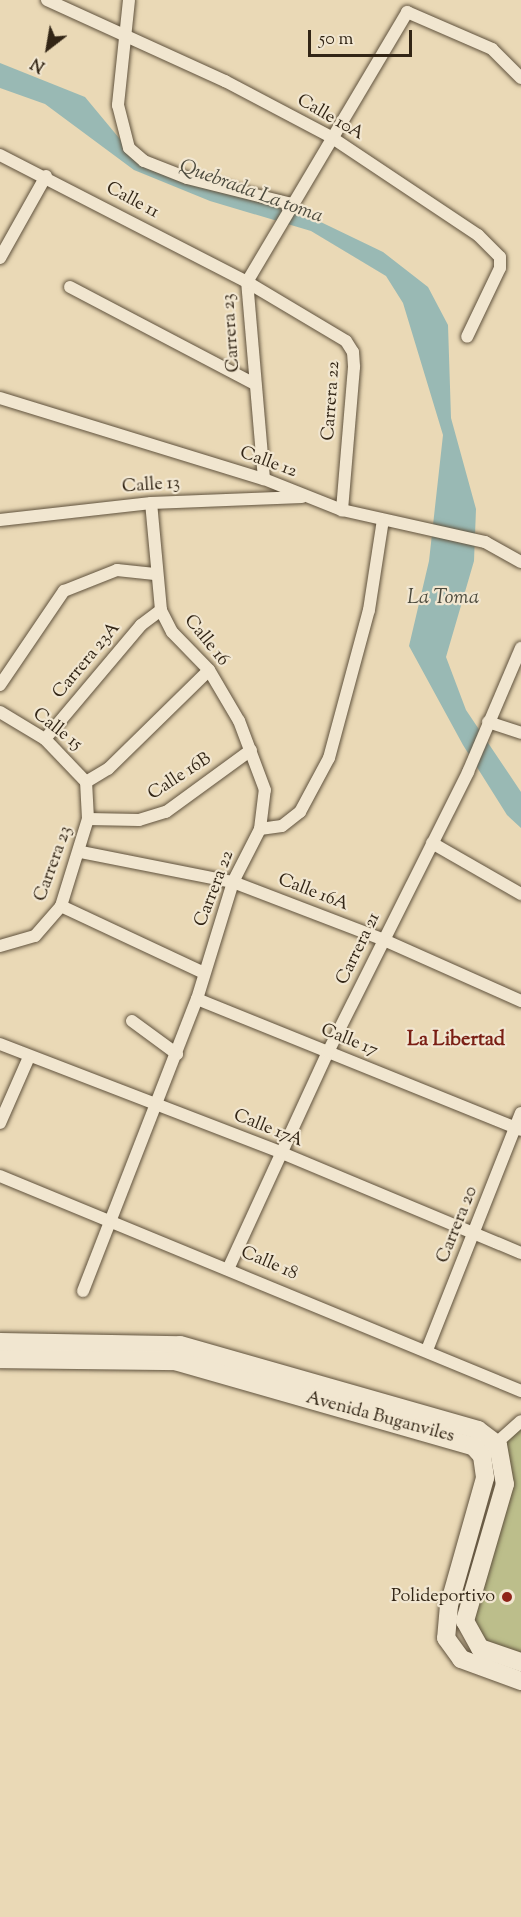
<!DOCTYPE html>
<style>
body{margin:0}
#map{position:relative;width:521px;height:1917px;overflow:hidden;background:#ead9b6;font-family:"Sorts Mill Goudy",serif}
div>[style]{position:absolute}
.green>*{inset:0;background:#bcbe8b}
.water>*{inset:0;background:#99b9b4}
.roads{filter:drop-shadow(0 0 2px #60523d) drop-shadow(0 0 2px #60523d)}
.minor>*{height:12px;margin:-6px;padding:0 6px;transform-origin:6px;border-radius:6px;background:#f1e6d0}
.secondary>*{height:18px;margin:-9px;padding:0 9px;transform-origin:9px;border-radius:9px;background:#f1e6d0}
.dots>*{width:16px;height:16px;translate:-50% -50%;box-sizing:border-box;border:3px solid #f1e6d0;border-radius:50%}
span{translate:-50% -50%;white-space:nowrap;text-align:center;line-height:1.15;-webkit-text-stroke:4.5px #f1e6d0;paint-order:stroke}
.street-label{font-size:18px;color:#322515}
.poi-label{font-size:18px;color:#322515}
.right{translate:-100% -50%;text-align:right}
.water-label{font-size:20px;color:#4c4a3d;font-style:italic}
.neighbourhood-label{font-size:20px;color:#7a1f14;font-weight:700}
.north{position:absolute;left:18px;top:18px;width:60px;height:60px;-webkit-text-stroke:4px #f1e6d0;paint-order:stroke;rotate:211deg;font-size:16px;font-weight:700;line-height:24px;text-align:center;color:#322515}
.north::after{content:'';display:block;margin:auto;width:21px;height:27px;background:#322515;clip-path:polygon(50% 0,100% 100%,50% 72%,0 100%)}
.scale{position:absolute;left:308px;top:30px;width:104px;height:27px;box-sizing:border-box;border:3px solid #322515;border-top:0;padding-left:8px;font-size:18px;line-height:21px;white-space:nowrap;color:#322515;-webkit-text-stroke:4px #f1e6d0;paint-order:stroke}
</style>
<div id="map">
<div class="green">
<i style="clip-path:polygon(521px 1421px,521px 1662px,480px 1648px,467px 1606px,497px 1515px,498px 1445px)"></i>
</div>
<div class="water">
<i style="clip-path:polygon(0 63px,85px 97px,139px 162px,193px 185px,302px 213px,383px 252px,428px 287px,448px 325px,451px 418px,476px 509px,474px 561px,446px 657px,466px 710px,521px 792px,521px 828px,507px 815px,463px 745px,409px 646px,429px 561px,443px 435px,403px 303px,386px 276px,311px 231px,210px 201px,134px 170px,45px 104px,0 88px)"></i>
</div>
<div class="roads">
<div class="minor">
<i style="left:47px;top:0;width:196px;rotate:24.5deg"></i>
<i style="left:225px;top:81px;width:120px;rotate:27.8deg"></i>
<i style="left:331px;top:137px;width:177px;rotate:33.7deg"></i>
<i style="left:478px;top:235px;width:31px;rotate:45deg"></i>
<i style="left:500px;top:257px;width:11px;rotate:90deg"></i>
<i style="left:500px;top:268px;width:76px;rotate:115.6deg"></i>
<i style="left:129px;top:0;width:106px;rotate:96deg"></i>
<i style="left:118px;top:105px;width:44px;rotate:75.7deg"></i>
<i style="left:129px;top:148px;width:20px;rotate:41deg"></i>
<i style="left:144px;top:161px;width:46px;rotate:21.6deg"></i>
<i style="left:187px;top:178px;width:107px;rotate:14deg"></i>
<i style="left:0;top:155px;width:278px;rotate:27.2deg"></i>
<i style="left:247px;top:282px;width:115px;rotate:30.8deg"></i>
<i style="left:346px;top:341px;width:13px;rotate:58deg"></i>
<i style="left:353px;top:352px;width:15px;rotate:86deg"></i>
<i style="left:354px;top:367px;width:144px;rotate:94.8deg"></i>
<i style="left:0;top:258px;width:94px;rotate:-60.7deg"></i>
<i style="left:70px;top:287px;width:207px;rotate:27.7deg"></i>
<i style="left:0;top:398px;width:276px;rotate:17.1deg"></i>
<i style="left:264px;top:479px;width:84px;rotate:21.7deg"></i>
<i style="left:342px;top:510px;width:147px;rotate:12.6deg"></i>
<i style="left:485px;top:542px;width:41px;rotate:29.1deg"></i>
<i style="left:264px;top:479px;width:198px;rotate:-94.9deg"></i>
<i style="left:247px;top:282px;width:314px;rotate:-59.3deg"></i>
<i style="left:407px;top:12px;width:93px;rotate:23.5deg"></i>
<i style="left:492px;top:49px;width:41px;rotate:45deg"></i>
<i style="left:0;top:520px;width:152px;rotate:-6.4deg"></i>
<i style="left:151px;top:503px;width:151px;rotate:-2.3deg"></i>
<i style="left:0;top:685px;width:114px;rotate:-55.8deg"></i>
<i style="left:64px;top:591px;width:57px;rotate:-21.6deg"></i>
<i style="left:117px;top:570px;width:38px;rotate:6deg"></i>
<i style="left:0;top:712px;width:52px;rotate:31deg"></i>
<i style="left:45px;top:739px;width:59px;rotate:46.4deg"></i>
<i style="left:488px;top:722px;width:35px;rotate:18deg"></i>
<i style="left:45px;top:739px;width:149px;rotate:-49.9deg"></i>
<i style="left:141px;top:625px;width:25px;rotate:-37deg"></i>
<i style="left:86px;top:782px;width:26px;rotate:-31deg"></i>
<i style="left:108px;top:769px;width:141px;rotate:-44.4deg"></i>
<i style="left:88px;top:819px;width:51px;rotate:1.1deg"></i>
<i style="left:139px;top:820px;width:28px;rotate:-17deg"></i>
<i style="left:166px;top:812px;width:105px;rotate:-36.1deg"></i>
<i style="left:260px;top:829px;width:22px;rotate:-8deg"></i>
<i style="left:282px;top:826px;width:23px;rotate:-38deg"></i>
<i style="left:300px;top:812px;width:61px;rotate:-61.8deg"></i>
<i style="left:329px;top:758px;width:153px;rotate:-74.9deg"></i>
<i style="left:369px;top:610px;width:91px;rotate:-81.2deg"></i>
<i style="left:432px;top:843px;width:103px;rotate:29.8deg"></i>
<i style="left:81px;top:852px;width:155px;rotate:11.2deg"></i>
<i style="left:233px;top:882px;width:162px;rotate:21deg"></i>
<i style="left:384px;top:940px;width:150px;rotate:24deg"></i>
<i style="left:61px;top:906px;width:158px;rotate:25.1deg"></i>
<i style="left:0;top:946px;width:36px;rotate:-16deg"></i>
<i style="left:35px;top:936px;width:40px;rotate:-49deg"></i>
<i style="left:61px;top:906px;width:91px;rotate:-72.8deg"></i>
<i style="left:88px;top:819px;width:37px;rotate:-93deg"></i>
<i style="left:197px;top:999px;width:349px;rotate:22deg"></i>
<i style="left:132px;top:1021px;width:56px;rotate:36.3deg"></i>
<i style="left:0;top:1044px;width:302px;rotate:21.1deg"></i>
<i style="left:282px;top:1153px;width:259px;rotate:22.7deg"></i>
<i style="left:0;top:1123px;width:72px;rotate:-66.3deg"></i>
<i style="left:0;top:1176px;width:564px;rotate:22.42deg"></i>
<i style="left:229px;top:1267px;width:237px;rotate:-65.3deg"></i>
<i style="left:328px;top:1052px;width:313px;rotate:-63.4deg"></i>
<i style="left:468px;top:772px;width:135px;rotate:-66.9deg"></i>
<i style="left:83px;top:1291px;width:313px;rotate:-68.7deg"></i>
<i style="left:197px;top:999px;width:122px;rotate:-72.9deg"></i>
<i style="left:233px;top:882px;width:59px;rotate:-63deg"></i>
<i style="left:260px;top:829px;width:39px;rotate:-83deg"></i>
<i style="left:265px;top:790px;width:74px;rotate:-110.6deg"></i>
<i style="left:239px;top:721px;width:59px;rotate:-120.5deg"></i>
<i style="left:209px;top:670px;width:53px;rotate:-134.2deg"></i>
<i style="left:172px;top:632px;width:25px;rotate:-117deg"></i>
<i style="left:161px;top:610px;width:107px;rotate:-95.3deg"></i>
<i style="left:427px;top:1350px;width:255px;rotate:-68.4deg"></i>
<i style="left:482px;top:1456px;width:52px;rotate:-41.9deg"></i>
</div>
<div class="secondary">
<i style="left:0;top:1342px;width:180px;rotate:1deg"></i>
<i style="left:180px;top:1345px;width:310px;rotate:15.9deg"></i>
<i style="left:478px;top:1430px;width:25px;rotate:37deg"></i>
<i style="left:498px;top:1445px;width:40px;rotate:80deg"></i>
<i style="left:505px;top:1484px;width:143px;rotate:106.3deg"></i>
<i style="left:465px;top:1621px;width:31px;rotate:61deg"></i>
<i style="left:480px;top:1648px;width:43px;rotate:18.9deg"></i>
<i style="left:0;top:1359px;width:175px;rotate:0.7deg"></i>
<i style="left:175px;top:1361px;width:311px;rotate:16deg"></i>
<i style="left:474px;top:1447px;width:12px;rotate:48deg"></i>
<i style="left:482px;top:1456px;width:22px;rotate:82deg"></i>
<i style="left:485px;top:1478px;width:132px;rotate:105.8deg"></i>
<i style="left:449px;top:1605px;width:33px;rotate:95deg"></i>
<i style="left:446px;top:1638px;width:26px;rotate:54deg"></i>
<i style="left:461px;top:1659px;width:64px;rotate:20.1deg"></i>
</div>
</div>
<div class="dots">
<i style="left:507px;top:1597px;background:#8f2418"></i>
</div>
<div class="street-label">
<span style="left:330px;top:118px;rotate:30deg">Calle 10A</span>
<span style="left:132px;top:201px;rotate:28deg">Calle 11</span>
<span style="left:232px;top:333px;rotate:-94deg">Carrera 23</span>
<span style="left:332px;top:401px;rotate:-86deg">Carrera 22</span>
<span style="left:268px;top:463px;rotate:20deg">Calle 12</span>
<span style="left:151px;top:486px;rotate:-4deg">Calle 13</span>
<span style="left:206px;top:641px;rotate:51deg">Calle 16</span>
<span style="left:87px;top:661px;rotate:-50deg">Carrera 23A</span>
<span style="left:57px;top:730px;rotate:38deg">Calle 15</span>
<span style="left:180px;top:777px;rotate:-33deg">Calle 16B</span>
<span style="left:54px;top:864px;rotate:-70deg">Carrera 23</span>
<span style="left:215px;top:889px;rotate:-69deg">Carrera 22</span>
<span style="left:313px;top:893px;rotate:21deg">Calle 16A</span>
<span style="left:359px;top:949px;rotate:-64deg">Carrera 21</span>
<span style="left:349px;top:1041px;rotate:22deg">Calle 17</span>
<span style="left:268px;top:1129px;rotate:22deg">Calle 17A</span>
<span style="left:458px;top:1225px;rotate:-68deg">Carrera 20</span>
<span style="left:269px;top:1264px;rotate:23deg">Calle 18</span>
<span style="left:380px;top:1418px;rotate:15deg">Avenida Buganviles</span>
</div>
<div class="poi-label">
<span class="right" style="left:495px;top:1597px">Polideportivo</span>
</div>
<div class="water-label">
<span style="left:251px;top:192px;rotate:20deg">Quebrada La toma</span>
<span style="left:443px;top:598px">La Toma</span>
</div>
<div class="neighbourhood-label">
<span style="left:456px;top:1040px">La Libertad</span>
</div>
<div class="north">N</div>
<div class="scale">50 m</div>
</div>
